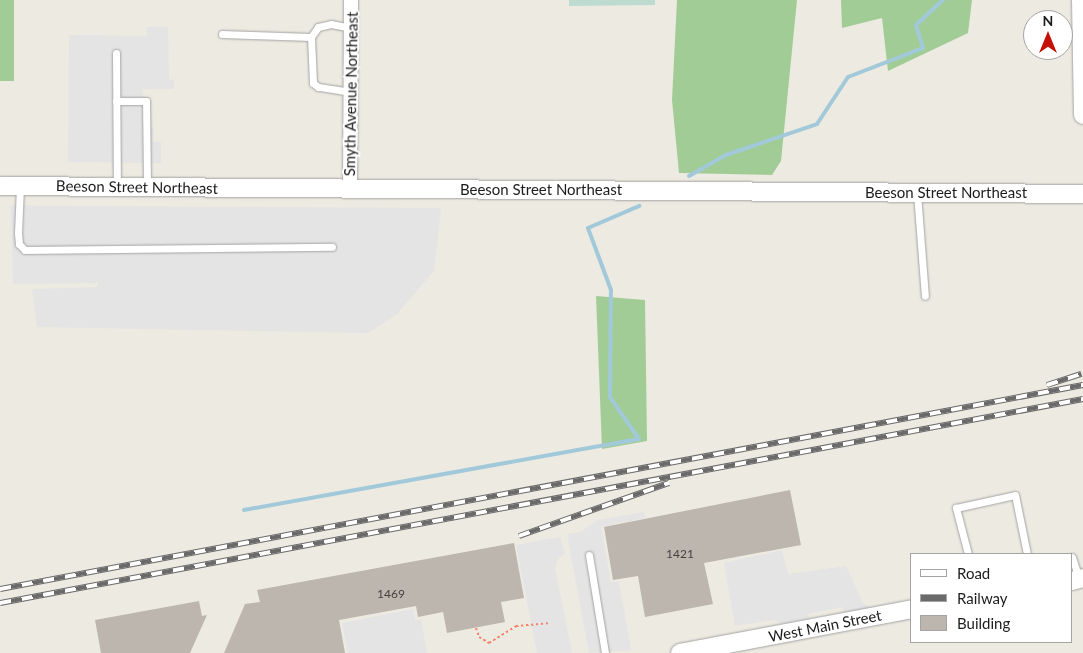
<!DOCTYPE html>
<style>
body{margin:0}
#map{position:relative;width:1083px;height:653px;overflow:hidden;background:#edeae1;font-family:Lato,sans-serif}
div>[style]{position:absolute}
.forest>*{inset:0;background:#a2cc96;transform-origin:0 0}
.wetland>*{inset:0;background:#bedbd0}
.parking>*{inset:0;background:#e4e4e4}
.stream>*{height:4px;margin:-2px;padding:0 2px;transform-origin:2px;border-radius:2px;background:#a2c9da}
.building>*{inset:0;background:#bdb6ae}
.path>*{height:2px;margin-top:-1px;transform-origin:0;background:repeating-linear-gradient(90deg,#f68269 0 2.5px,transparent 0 5px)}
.roads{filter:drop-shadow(0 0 1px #a3a3a3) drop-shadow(0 0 1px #a3a3a3)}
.service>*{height:7px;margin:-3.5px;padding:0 3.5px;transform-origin:3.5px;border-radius:3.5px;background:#fff}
.minor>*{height:14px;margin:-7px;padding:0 7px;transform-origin:7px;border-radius:7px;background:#fff}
.tertiary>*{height:18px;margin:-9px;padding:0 9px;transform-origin:9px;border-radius:9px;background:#fff}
.rail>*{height:5.5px;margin-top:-2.75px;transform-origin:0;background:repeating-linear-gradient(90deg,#fff 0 11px,#6a6a6a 0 22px);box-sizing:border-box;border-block:1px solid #6a6a6a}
span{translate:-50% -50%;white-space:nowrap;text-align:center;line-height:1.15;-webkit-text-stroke:4px #fff;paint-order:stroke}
.number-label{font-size:12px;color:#444240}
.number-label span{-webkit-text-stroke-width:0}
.street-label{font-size:15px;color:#1c1c1c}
.legend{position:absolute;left:910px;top:553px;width:162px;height:90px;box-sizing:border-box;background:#fff;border:1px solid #a4a4a4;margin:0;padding:6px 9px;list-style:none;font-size:15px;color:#1c1c1c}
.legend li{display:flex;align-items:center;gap:10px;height:25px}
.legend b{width:25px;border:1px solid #a4a4a4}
.north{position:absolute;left:1023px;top:10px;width:50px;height:50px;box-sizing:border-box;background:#fff;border:1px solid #a4a4a4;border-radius:50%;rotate:0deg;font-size:14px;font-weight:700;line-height:20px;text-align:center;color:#1c1c1c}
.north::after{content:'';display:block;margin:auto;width:18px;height:22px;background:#c31204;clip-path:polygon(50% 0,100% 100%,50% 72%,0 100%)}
</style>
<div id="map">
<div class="forest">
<i style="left:0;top:0;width:14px;height:81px"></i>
<i style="clip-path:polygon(677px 0,797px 0,781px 161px,772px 175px,679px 173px,672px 100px)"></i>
<i style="clip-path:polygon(841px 0,972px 0,968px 33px,888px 71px,882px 18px,842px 28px)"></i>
<i style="clip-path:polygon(596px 296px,645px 300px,647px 441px,602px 449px)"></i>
</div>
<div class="wetland">
<i style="clip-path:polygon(569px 0,655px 0,655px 5px,569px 6px)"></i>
</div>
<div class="parking">
<i style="clip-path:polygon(147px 27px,168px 27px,169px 79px,174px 80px,174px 89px,143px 89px,144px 129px,154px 128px,153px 142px,161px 142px,161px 163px,68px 162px,69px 35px,147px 36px)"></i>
<i style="clip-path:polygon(11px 205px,48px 206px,441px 208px,434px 271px,397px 314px,368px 333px,37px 327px,32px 289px,97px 287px,98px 283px,13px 284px)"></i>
<i style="clip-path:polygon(644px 512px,645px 518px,601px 527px,611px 582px,619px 581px,631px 650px,589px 653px,567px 534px,580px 532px,598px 520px)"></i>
<i style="clip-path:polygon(560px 537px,565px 554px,559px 557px,555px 568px,572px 653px,537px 653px,516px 545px)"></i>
<i style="clip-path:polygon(782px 550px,788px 574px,846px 566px,863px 603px,872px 608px,845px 614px,842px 607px,808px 614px,811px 620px,783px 624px,774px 620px,735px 626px,724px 563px)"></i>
<i style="clip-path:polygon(413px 609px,415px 620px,421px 619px,427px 653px,348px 653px,342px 623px)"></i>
</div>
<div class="stream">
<i style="left:689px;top:176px;width:43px;rotate:-29.6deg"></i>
<i style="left:726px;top:155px;width:96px;rotate:-18.8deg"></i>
<i style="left:817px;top:124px;width:56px;rotate:-56.6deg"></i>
<i style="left:848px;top:77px;width:80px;rotate:-21.1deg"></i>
<i style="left:923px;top:48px;width:24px;rotate:-107deg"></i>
<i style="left:916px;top:25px;width:37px;rotate:-43deg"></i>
<i style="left:244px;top:510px;width:401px;rotate:-10.2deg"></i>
<i style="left:639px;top:439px;width:51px;rotate:-124.6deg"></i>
<i style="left:610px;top:397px;width:107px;rotate:-89.5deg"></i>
<i style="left:611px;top:290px;width:66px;rotate:-110.4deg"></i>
<i style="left:588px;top:228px;width:56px;rotate:-23.3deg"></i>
</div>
<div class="building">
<i style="clip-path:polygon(790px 490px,801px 545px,704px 563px,713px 604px,645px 617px,638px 576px,613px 580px,604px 527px)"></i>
<i style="clip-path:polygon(514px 543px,524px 598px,501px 602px,505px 622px,447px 633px,443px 612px,418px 617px,416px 606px,339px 620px,345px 653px,224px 653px,245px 604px,260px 602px,257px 590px)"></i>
<i style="clip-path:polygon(199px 601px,202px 616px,207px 615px,190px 653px,101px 653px,95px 620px)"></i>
</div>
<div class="path">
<i style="left:476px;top:628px;width:9px;rotate:72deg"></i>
<i style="left:479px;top:637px;width:12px;rotate:31deg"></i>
<i style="left:489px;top:643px;width:32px;rotate:-32deg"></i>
<i style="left:516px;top:626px;width:32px;rotate:-5deg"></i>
</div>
<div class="roads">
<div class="service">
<i style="left:222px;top:34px;width:89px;rotate:1.9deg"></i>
<i style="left:116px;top:53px;width:134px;rotate:89.6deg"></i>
<i style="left:351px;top:92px;width:33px;rotate:-171deg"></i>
<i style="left:318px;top:87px;width:6px;rotate:-141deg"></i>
<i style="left:313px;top:83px;width:46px;rotate:-92.5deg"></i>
<i style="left:311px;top:37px;width:12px;rotate:-55deg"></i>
<i style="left:318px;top:27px;width:13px;rotate:-13deg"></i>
<i style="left:331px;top:24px;width:20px;rotate:11deg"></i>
<i style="left:116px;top:101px;width:30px"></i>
<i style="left:146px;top:101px;width:86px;rotate:89.3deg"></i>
<i style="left:20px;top:187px;width:46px;rotate:92.5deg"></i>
<i style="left:18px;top:233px;width:11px;rotate:85deg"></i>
<i style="left:19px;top:244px;width:8px;rotate:45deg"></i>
<i style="left:25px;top:250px;width:307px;rotate:-0.6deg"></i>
<i style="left:917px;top:193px;width:103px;rotate:85.6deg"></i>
<i style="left:968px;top:554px;width:48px;rotate:-104.6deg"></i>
<i style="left:956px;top:508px;width:60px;rotate:-12.4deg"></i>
<i style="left:1015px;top:495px;width:60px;rotate:78.5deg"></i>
<i style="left:589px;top:555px;width:99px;rotate:80.7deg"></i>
<i style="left:1072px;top:557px;width:23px;rotate:72deg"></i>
</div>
<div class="minor">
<i style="left:350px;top:189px;width:189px;rotate:-89.7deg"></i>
</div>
<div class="tertiary">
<i style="left:1081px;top:0;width:115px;rotate:89deg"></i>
<i style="left:0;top:186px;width:1083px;rotate:0.42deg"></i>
<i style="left:1072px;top:581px;width:11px;rotate:-15deg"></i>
<i style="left:680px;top:653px;width:236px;rotate:-10.7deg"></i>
</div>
</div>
<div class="rail">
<i style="left:1047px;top:385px;width:36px;rotate:-18deg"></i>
<i style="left:519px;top:536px;width:159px;rotate:-19.5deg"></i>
<i style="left:0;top:589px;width:1102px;rotate:-10.67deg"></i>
<i style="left:0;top:603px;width:1102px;rotate:-10.67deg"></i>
</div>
<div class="number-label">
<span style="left:680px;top:554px">1421</span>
<span style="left:391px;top:594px">1469</span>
</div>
<div class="street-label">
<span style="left:351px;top:94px;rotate:-89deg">Smyth Avenue Northeast</span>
<span style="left:137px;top:187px;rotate:1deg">Beeson Street Northeast</span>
<span style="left:541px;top:190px">Beeson Street Northeast</span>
<span style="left:946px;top:193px">Beeson Street Northeast</span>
<span style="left:825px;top:626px;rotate:-11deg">West Main Street</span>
</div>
<ul class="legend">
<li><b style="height:6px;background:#fff"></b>Road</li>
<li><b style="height:6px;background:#6a6a6a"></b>Railway</li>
<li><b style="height:14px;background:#bdb6ae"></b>Building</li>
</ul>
<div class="north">N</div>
</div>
